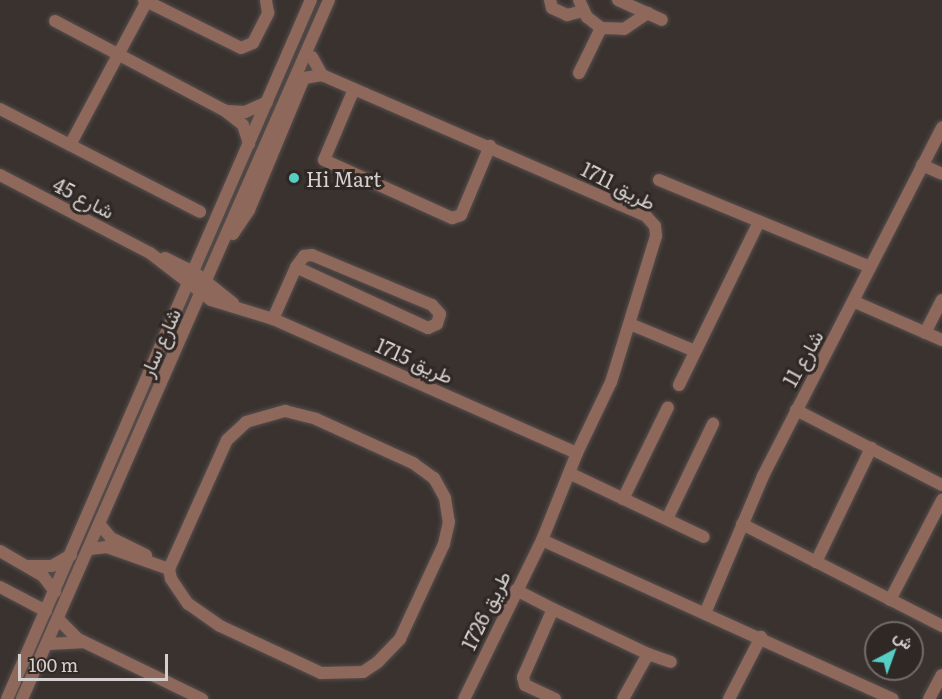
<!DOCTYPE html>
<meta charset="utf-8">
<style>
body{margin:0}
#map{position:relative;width:942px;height:699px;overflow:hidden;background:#39322f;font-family:Literata,Vazirmatn,serif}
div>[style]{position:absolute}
.roads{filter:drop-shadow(0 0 2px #554e4c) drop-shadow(0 0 2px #554e4c)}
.minor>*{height:12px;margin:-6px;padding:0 6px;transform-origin:6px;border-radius:6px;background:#8f685c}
.dots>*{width:16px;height:16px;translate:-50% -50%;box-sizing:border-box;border:3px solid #2f2825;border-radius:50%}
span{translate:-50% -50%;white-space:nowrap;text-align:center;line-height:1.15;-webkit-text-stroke:6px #2f2825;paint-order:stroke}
.poi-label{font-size:20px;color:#d5d0cf}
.left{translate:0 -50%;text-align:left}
.street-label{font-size:20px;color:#d5d0cf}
.north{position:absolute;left:864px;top:621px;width:60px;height:60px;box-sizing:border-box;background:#2f2825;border:2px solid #716b69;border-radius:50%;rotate:41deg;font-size:16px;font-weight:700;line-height:24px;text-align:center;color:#d5d0cf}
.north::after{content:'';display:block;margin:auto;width:21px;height:27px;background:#55cec5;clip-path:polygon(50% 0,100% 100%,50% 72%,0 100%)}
.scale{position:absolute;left:18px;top:654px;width:150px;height:27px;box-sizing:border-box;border:3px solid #d5d0cf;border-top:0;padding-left:8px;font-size:18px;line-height:21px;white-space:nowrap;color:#d5d0cf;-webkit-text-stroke:4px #2f2825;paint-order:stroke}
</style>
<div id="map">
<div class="roads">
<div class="minor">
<i style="left:144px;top:0;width:108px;rotate:26.3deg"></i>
<i style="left:241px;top:48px;width:13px;rotate:-23deg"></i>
<i style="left:253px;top:43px;width:34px;rotate:-63deg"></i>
<i style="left:268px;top:13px;width:13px;rotate:-99deg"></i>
<i style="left:550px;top:0;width:8px;rotate:76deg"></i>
<i style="left:552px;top:8px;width:17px;rotate:25deg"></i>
<i style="left:567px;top:15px;width:16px;rotate:-14deg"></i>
<i style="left:579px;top:0;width:19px;rotate:65deg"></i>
<i style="left:587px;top:17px;width:18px;rotate:38deg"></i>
<i style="left:601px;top:28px;width:23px;rotate:2deg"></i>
<i style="left:624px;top:29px;width:29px;rotate:-34deg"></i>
<i style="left:618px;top:0;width:48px;rotate:24.4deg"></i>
<i style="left:55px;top:21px;width:191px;rotate:27.8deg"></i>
<i style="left:224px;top:110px;width:24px;rotate:38deg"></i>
<i style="left:243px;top:125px;width:20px;rotate:72deg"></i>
<i style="left:312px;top:57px;width:21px;rotate:61deg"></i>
<i style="left:579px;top:73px;width:50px;rotate:-63.9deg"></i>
<i style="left:304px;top:78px;width:18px;rotate:-9deg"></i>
<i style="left:322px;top:75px;width:353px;rotate:23.5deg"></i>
<i style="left:646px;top:216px;width:13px;rotate:48deg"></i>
<i style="left:655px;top:226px;width:10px;rotate:84deg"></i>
<i style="left:656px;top:236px;width:153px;rotate:107.1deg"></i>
<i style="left:611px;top:382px;width:79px;rotate:115.6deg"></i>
<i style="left:577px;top:453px;width:94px;rotate:111.9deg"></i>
<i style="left:542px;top:540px;width:177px;rotate:116.1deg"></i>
<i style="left:354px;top:89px;width:77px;rotate:112.9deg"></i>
<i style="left:324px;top:160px;width:141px;rotate:24.4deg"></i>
<i style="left:452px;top:218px;width:9px;rotate:-18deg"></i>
<i style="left:461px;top:215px;width:75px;rotate:-67.2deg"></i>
<i style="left:0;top:109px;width:225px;rotate:27.2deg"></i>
<i style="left:226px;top:111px;width:19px;rotate:3deg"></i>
<i style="left:245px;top:112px;width:24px;rotate:-24deg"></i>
<i style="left:70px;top:145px;width:163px;rotate:-61.9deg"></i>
<i style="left:922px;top:165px;width:22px;rotate:24deg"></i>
<i style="left:0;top:175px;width:169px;rotate:27.5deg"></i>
<i style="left:150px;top:253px;width:77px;rotate:37.6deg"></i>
<i style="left:211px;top:300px;width:65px;rotate:17deg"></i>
<i style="left:273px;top:319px;width:332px;rotate:23.8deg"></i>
<i style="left:659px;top:180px;width:228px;rotate:22.4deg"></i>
<i style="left:233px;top:234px;width:29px;rotate:-56deg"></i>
<i style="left:249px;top:210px;width:143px;rotate:-67.4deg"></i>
<i style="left:165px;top:258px;width:32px;rotate:26deg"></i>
<i style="left:194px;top:272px;width:50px;rotate:38.5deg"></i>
<i style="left:855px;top:302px;width:95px;rotate:23.6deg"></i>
<i style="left:273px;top:319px;width:57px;rotate:-66.1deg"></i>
<i style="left:296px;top:267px;width:14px;rotate:-54deg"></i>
<i style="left:304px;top:256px;width:8px;rotate:-7deg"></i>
<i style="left:312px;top:255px;width:130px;rotate:22.6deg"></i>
<i style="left:432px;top:305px;width:12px;rotate:48deg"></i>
<i style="left:440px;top:314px;width:10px;rotate:107deg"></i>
<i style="left:437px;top:324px;width:10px;rotate:156deg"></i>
<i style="left:428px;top:328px;width:145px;rotate:-155.2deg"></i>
<i style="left:630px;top:324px;width:70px;rotate:22.6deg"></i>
<i style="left:925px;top:333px;width:37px;rotate:-63deg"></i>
<i style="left:679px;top:385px;width:182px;rotate:-63.9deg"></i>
<i style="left:796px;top:410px;width:164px;rotate:27.2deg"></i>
<i style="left:285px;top:411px;width:32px;rotate:14deg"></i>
<i style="left:316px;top:419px;width:107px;rotate:24.4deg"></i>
<i style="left:413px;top:463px;width:26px;rotate:36deg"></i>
<i style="left:434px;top:478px;width:23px;rotate:61deg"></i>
<i style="left:445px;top:498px;width:24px;rotate:81deg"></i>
<i style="left:449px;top:522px;width:23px;rotate:103deg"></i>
<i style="left:444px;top:544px;width:105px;rotate:114.9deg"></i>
<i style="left:400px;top:639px;width:32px;rotate:134deg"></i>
<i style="left:378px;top:662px;width:18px;rotate:146deg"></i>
<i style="left:363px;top:672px;width:42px;rotate:178.6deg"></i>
<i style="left:321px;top:673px;width:111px;rotate:-155deg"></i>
<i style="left:220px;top:626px;width:39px;rotate:-145deg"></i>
<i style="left:188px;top:604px;width:30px;rotate:-124deg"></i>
<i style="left:171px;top:579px;width:10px;rotate:-101deg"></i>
<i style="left:169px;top:569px;width:141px;rotate:-65.8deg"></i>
<i style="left:227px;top:440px;width:26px;rotate:-43deg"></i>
<i style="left:246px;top:422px;width:41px;rotate:-15.8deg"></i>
<i style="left:569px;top:473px;width:149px;rotate:25.4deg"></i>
<i style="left:623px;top:499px;width:102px;rotate:-63.9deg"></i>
<i style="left:667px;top:519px;width:106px;rotate:-64.2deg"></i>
<i style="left:742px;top:524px;width:225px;rotate:27deg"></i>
<i style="left:101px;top:526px;width:16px;rotate:50deg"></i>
<i style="left:111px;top:538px;width:39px;rotate:26deg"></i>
<i style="left:542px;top:540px;width:385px;rotate:24.4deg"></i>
<i style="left:90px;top:549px;width:17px;rotate:-7deg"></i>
<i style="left:107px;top:547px;width:66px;rotate:19.5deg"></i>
<i style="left:0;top:551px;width:50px;rotate:30.2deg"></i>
<i style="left:43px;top:576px;width:20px;rotate:53deg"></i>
<i style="left:816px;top:562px;width:127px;rotate:-64.2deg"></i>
<i style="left:29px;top:566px;width:23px"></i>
<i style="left:52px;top:566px;width:22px;rotate:-30deg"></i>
<i style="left:0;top:587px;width:52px;rotate:27.6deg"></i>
<i style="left:516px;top:590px;width:42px;rotate:27.2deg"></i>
<i style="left:890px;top:600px;width:113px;rotate:-62.5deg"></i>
<i style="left:706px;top:611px;width:147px;rotate:-67.1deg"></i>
<i style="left:763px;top:476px;width:392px;rotate:-62.8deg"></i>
<i style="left:60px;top:621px;width:25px;rotate:45deg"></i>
<i style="left:78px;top:639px;width:138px;rotate:25.8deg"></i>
<i style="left:48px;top:644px;width:34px;rotate:-3deg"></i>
<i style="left:648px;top:654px;width:24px;rotate:19deg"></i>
<i style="left:7px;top:699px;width:762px;rotate:-66.5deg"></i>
<i style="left:22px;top:699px;width:763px;rotate:-66.29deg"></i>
<i style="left:555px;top:699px;width:33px;rotate:-155deg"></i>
<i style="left:525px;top:685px;width:8px;rotate:-104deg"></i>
<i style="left:523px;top:677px;width:74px;rotate:-66.2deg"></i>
<i style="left:553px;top:609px;width:105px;rotate:25.3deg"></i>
<i style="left:648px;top:654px;width:51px;rotate:119.1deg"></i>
<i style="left:729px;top:699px;width:70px;rotate:-62.7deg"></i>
<i style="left:929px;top:699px;width:27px;rotate:-62deg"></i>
</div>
</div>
<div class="dots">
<i style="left:294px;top:178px;background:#55cec5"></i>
</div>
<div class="poi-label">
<span class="left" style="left:306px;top:178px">Hi Mart</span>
</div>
<div class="street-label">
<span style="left:619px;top:185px;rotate:27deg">طريق 1711</span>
<span style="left:84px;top:197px;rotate:27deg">شارع 45</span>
<span style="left:159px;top:342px;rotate:-66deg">شارع سار</span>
<span style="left:802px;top:358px;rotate:-61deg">شارع 11</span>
<span style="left:415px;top:360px;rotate:24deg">طريق 1715</span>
<span style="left:485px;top:610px;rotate:-64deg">طريق 1726</span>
</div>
<div class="north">ش</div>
<div class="scale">100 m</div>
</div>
